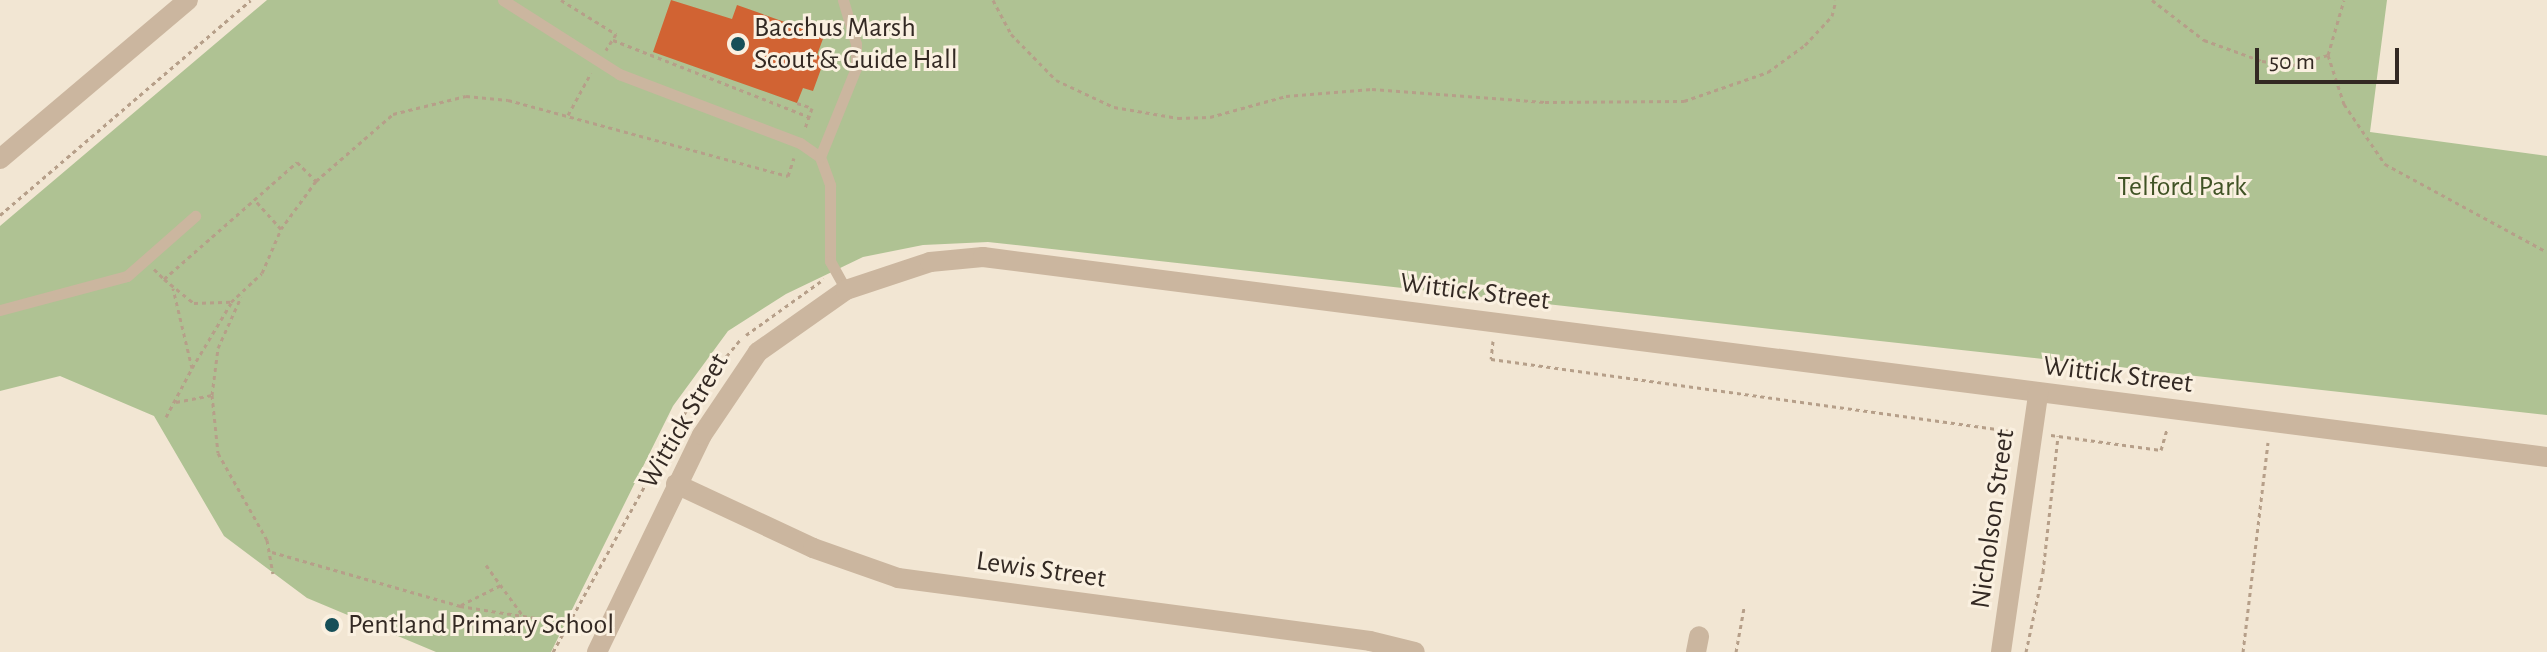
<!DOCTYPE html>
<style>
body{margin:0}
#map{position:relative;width:2547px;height:652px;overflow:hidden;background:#f2e6d3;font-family:"Alegreya Sans",sans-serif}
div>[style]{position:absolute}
.green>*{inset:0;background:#afc293}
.building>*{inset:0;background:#d16333}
.path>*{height:3px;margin-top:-1.5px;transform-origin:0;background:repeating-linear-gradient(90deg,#b69f89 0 4px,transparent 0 8px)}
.lane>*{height:11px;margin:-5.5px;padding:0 5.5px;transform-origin:5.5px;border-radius:5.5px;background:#cbb69f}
.street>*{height:20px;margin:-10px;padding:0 10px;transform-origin:10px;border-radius:10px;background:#cbb69f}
.dots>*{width:22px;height:22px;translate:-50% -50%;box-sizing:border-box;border:4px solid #faf0e0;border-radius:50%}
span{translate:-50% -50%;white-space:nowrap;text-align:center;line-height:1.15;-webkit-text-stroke:6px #faf0e0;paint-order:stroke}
.poi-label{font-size:28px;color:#332923}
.left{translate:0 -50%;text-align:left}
.park-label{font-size:28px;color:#405325}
.street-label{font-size:28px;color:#332923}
.scale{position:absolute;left:2255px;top:48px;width:144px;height:36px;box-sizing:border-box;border:4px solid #332923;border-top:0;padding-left:10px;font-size:24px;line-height:28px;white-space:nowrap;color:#332923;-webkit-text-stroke:6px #faf0e0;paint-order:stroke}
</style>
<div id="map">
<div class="green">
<i style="clip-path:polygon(267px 0,2387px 0,2370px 132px,2547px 156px,2547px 415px,988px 242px,923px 245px,863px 257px,786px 294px,728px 331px,673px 406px,551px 652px,436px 652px,307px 598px,224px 536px,154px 416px,60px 376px,0 391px,0 226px)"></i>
</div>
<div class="building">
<i style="clip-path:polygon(671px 0,732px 19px,737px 5px,824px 36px,817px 55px,825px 58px,813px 91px,803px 88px,797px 103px,653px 52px)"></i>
</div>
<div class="path">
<i style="left:561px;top:0;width:65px;rotate:31.7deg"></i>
<i style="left:616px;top:34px;width:19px;rotate:122deg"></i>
<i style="left:993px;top:0;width:38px;rotate:62deg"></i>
<i style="left:1011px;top:34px;width:64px;rotate:45.6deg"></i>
<i style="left:1056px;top:80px;width:64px;rotate:25deg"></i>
<i style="left:1114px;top:107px;width:65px;rotate:9.8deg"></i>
<i style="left:1178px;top:118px;width:32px;rotate:-2deg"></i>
<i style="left:1210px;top:117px;width:79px;rotate:-15.4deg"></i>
<i style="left:1286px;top:96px;width:86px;rotate:-4.7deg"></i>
<i style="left:1372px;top:89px;width:173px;rotate:4.3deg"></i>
<i style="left:1545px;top:102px;width:139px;rotate:-0.4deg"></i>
<i style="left:1684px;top:101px;width:89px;rotate:-19deg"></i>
<i style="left:1768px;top:72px;width:46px;rotate:-36.1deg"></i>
<i style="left:1805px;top:45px;width:40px;rotate:-47deg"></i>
<i style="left:1832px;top:16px;width:16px;rotate:-76deg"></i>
<i style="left:2152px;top:0;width:66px;rotate:37.6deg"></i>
<i style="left:2204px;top:40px;width:62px;rotate:19.9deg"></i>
<i style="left:2262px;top:61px;width:31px;rotate:7deg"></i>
<i style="left:2293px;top:65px;width:36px;rotate:-16deg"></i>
<i style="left:2328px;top:55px;width:57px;rotate:-73.8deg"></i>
<i style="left:613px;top:40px;width:211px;rotate:21.4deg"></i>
<i style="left:2328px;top:55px;width:52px;rotate:71.9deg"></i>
<i style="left:2344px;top:104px;width:73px;rotate:55.7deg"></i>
<i style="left:2385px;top:164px;width:184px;rotate:28.5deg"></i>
<i style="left:797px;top:103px;width:16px;rotate:18deg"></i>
<i style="left:812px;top:108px;width:21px;rotate:109deg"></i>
<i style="left:568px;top:115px;width:48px;rotate:-61.3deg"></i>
<i style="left:316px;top:181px;width:102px;rotate:-41deg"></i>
<i style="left:393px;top:114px;width:75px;rotate:-13.9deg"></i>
<i style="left:466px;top:96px;width:42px;rotate:5.4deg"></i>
<i style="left:508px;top:100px;width:290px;rotate:15.2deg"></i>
<i style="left:788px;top:176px;width:19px;rotate:-72deg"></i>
<i style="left:0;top:215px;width:330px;rotate:-40.6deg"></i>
<i style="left:154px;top:269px;width:14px;rotate:45deg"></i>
<i style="left:164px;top:279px;width:177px;rotate:-41.3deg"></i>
<i style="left:297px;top:162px;width:27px;rotate:45deg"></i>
<i style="left:316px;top:181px;width:59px;rotate:126.1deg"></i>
<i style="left:281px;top:229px;width:39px;rotate:-132deg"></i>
<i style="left:164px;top:279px;width:38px;rotate:39deg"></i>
<i style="left:194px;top:303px;width:37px;rotate:-2deg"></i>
<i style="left:231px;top:302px;width:42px;rotate:-43.1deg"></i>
<i style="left:262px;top:273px;width:48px;rotate:-66.6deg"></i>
<i style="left:746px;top:335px;width:96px;rotate:-35.7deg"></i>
<i style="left:1493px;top:341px;width:18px;rotate:96deg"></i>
<i style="left:1491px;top:359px;width:525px;rotate:7.88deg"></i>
<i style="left:192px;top:368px;width:76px;rotate:-59deg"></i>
<i style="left:212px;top:395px;width:58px;rotate:84.1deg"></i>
<i style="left:218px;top:453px;width:100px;rotate:60.6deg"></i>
<i style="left:267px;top:540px;width:34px;rotate:80deg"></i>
<i style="left:176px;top:402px;width:37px;rotate:-11deg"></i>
<i style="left:212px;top:395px;width:47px;rotate:-82.7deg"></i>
<i style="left:218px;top:348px;width:56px;rotate:-65.7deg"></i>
<i style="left:166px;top:417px;width:55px;rotate:-62deg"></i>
<i style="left:192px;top:368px;width:82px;rotate:-103.4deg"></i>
<i style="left:2051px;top:435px;width:111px;rotate:7.8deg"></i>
<i style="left:2161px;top:450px;width:22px;rotate:-74deg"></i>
<i style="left:272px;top:552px;width:196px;rotate:16deg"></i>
<i style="left:460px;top:606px;width:108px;rotate:9deg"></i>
<i style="left:486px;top:565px;width:63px;rotate:54deg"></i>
<i style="left:461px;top:605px;width:45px;rotate:-26.6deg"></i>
<i style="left:553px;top:652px;width:296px;rotate:-61.1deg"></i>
<i style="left:696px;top:393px;width:69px;rotate:-50.3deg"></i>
<i style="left:1736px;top:652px;width:45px;rotate:-79.7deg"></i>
<i style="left:2026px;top:652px;width:82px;rotate:-78deg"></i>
<i style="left:2043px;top:572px;width:137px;rotate:-83.7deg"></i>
<i style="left:2243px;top:652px;width:211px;rotate:-83.2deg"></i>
</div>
<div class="lane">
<i style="left:503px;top:0;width:138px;rotate:32.5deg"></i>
<i style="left:619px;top:74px;width:194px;rotate:20.9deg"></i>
<i style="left:800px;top:143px;width:24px;rotate:35deg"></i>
<i style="left:820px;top:157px;width:30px;rotate:70deg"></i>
<i style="left:830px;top:185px;width:76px;rotate:90deg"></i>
<i style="left:830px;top:261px;width:33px;rotate:61deg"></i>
<i style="left:820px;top:157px;width:96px;rotate:-68deg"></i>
<i style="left:856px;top:68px;width:24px;rotate:-90deg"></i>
<i style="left:856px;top:44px;width:46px;rotate:-106.5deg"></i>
<i style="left:0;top:310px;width:131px;rotate:-15deg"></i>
<i style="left:127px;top:276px;width:91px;rotate:-41.4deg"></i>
</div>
<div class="street">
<i style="left:0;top:159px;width:246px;rotate:-40.2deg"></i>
<i style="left:676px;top:484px;width:151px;rotate:25deg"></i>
<i style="left:813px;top:548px;width:90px;rotate:19.4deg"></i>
<i style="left:898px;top:578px;width:476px;rotate:7.6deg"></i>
<i style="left:1370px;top:641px;width:46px;rotate:13.7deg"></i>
<i style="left:597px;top:652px;width:241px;rotate:-64.2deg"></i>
<i style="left:702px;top:435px;width:100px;rotate:-56deg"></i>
<i style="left:758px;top:352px;width:108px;rotate:-35.2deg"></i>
<i style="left:846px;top:290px;width:89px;rotate:-18.4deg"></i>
<i style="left:930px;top:262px;width:53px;rotate:-5.4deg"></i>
<i style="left:983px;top:257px;width:1577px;rotate:7.29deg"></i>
<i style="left:1696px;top:652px;width:16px;rotate:-79deg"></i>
<i style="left:2001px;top:652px;width:261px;rotate:-81.8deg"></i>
</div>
<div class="dots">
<i style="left:738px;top:44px;background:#164f58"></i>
<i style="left:332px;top:625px;background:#164f58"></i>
</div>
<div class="poi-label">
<span class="left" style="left:754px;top:44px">Bacchus Marsh<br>Scout &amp; Guide Hall</span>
<span class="left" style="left:348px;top:625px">Pentland Primary School</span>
</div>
<div class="park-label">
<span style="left:2182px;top:187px">Telford Park</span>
</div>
<div class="street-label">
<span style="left:1475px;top:292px;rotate:7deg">Wittick Street</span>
<span style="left:2118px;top:375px;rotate:7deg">Wittick Street</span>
<span style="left:684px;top:421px;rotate:-60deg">Wittick Street</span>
<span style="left:1993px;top:519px;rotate:-82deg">Nicholson Street</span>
<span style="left:1041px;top:570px;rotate:8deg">Lewis Street</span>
</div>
<div class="scale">50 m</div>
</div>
